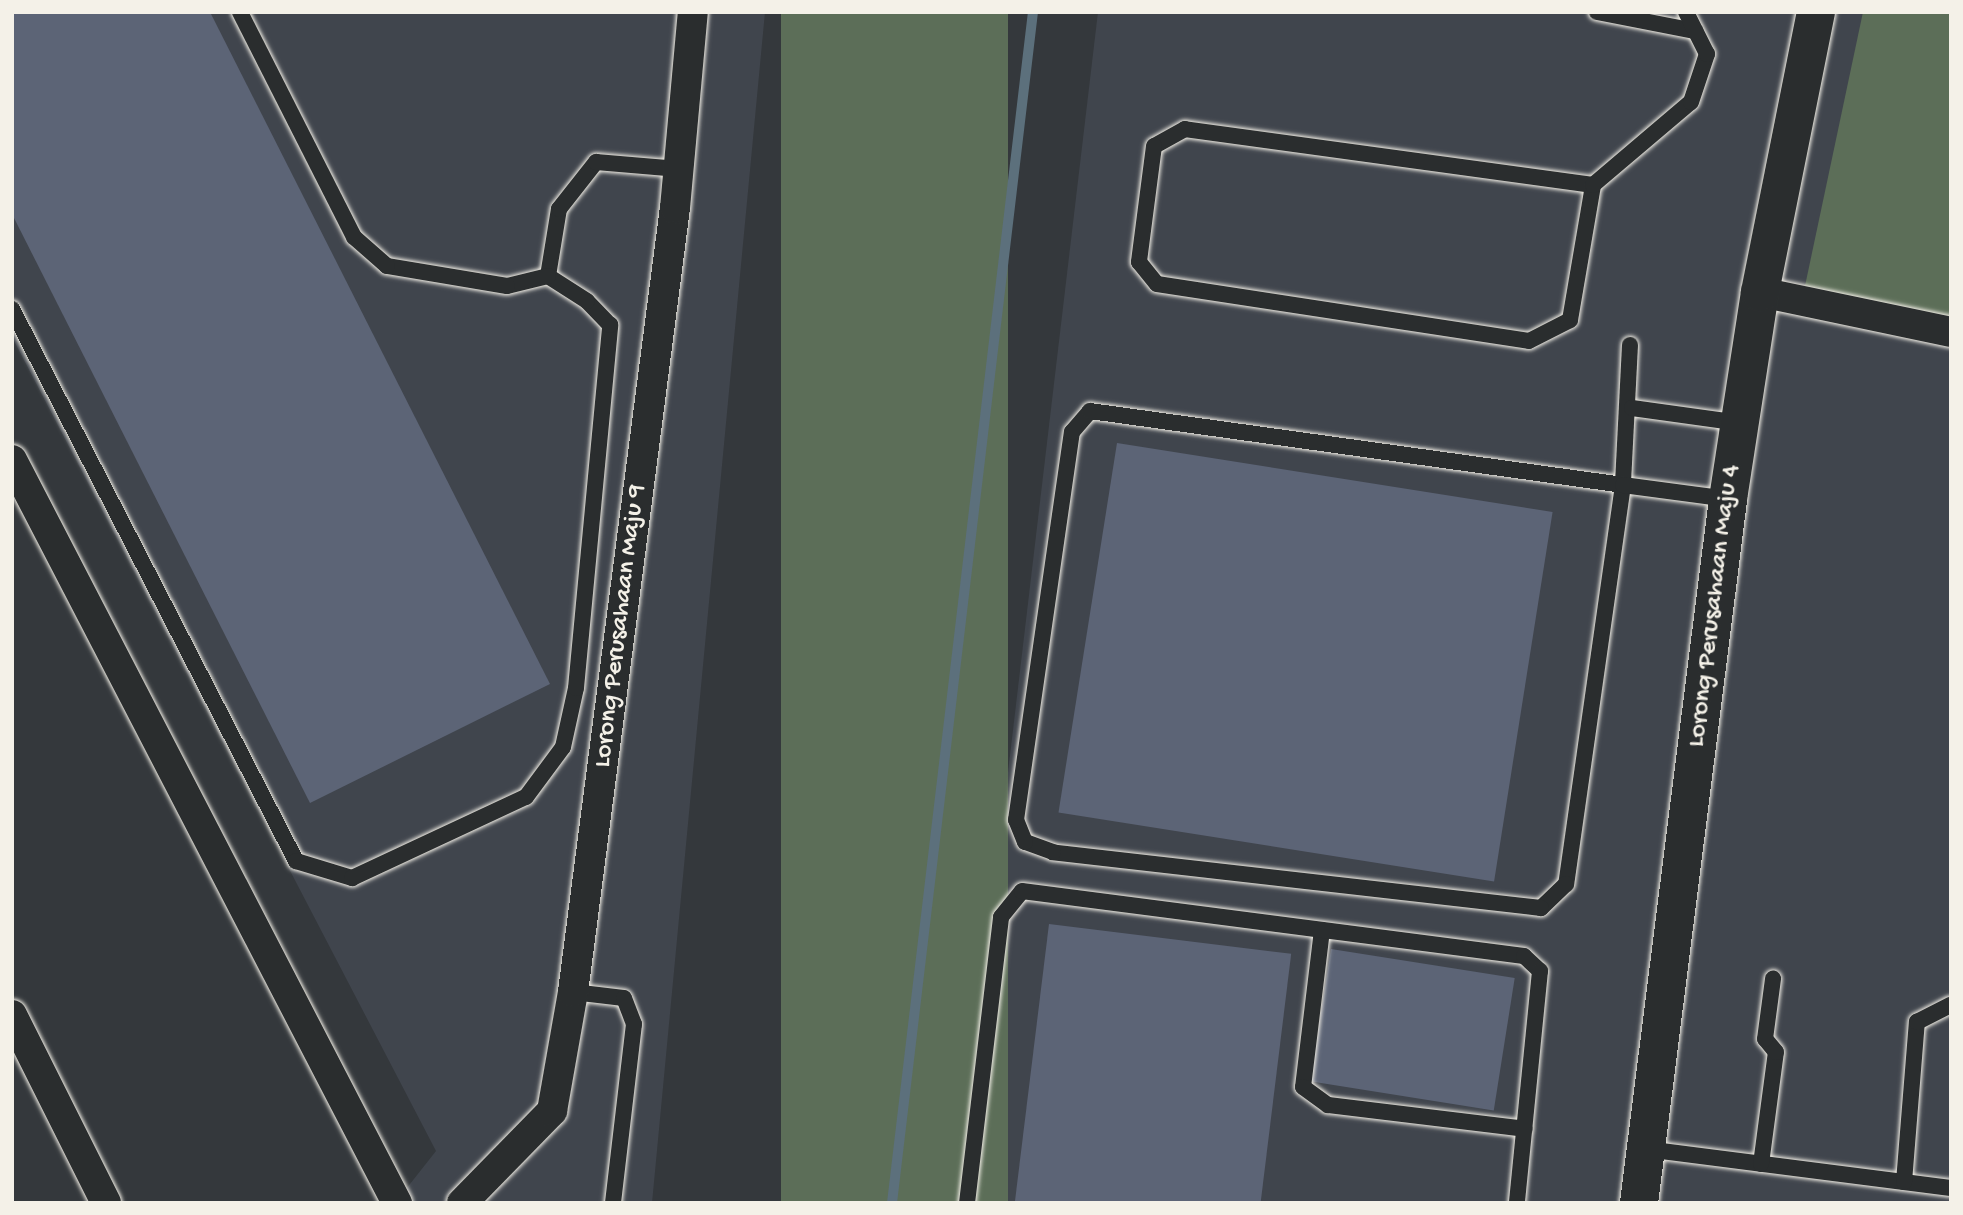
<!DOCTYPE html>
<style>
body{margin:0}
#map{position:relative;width:1963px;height:1215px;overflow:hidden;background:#34383c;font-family:"Gochi Hand",sans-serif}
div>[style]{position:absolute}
.built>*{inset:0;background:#40454d}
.green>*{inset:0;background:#5c6e58;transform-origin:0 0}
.stream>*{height:10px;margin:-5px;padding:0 5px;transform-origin:5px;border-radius:5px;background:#5c707c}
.building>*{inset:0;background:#5c6476;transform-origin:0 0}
.roads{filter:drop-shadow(0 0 2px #f4f1e8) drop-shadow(0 0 2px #f4f1e8)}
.lane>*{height:16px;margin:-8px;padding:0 8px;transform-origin:8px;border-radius:8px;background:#2a2d2e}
.street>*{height:30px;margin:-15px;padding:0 15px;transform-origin:15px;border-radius:15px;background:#2a2d2e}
.secondary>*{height:38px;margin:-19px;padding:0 19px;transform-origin:19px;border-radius:19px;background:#2a2d2e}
span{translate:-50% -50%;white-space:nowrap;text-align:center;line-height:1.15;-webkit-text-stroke:5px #2a2d2e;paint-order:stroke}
.street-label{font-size:26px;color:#f4f1e8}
.frame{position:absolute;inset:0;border:14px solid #f4f1e8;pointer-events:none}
</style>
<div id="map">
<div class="built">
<i style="clip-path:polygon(12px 12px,765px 12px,652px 1203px,395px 1203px,436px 1151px,12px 337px)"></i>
<i style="clip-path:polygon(1098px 12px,1951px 12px,1951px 1203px,957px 1203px)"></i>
</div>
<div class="green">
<i style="left:781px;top:12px;width:227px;height:1198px"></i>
<i style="clip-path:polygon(1863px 12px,1951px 12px,1951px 318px,1805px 286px)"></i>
</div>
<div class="stream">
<i style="left:892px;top:1203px;width:1199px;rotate:-83.25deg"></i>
</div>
<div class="building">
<i style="clip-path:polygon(12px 12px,210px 12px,550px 684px,310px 803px,12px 214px)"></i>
<i style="left:1117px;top:443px;width:441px;height:374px;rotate:9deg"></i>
<i style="left:1049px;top:924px;width:244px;height:281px;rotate:7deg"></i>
<i style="left:1331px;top:949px;width:186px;height:134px;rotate:9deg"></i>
</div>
<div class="roads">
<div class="lane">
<i style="left:1597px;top:12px;width:100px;rotate:11deg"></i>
<i style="left:1593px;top:185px;width:412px;rotate:-172.2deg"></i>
<i style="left:1185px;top:129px;width:35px;rotate:151deg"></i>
<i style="left:1154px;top:146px;width:117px;rotate:97.4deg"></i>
<i style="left:1139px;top:262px;width:28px;rotate:51deg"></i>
<i style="left:1157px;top:284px;width:376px;rotate:8.7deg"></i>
<i style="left:1529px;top:341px;width:46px;rotate:-27.1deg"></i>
<i style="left:1570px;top:320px;width:137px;rotate:-80.3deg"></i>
<i style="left:1593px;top:185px;width:128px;rotate:-40.3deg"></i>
<i style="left:1691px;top:102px;width:51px;rotate:-71.6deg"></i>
<i style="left:1707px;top:54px;width:47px;rotate:-116.6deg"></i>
<i style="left:548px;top:276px;width:68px;rotate:-80.7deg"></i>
<i style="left:559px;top:209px;width:60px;rotate:-51.8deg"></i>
<i style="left:596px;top:162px;width:83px;rotate:4.8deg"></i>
<i style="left:12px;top:309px;width:621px;rotate:62.77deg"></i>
<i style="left:296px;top:861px;width:59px;rotate:16.9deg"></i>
<i style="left:352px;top:878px;width:192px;rotate:-25deg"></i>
<i style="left:526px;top:797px;width:62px;rotate:-53.5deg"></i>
<i style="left:563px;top:747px;width:60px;rotate:-77.6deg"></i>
<i style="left:576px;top:688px;width:365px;rotate:-84.6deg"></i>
<i style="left:610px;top:325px;width:33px;rotate:-134deg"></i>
<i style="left:587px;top:301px;width:46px;rotate:-147.3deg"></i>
<i style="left:548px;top:276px;width:42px;rotate:166.3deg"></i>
<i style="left:507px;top:286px;width:122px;rotate:-170.5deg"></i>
<i style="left:387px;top:266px;width:44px;rotate:-138.7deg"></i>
<i style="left:354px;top:237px;width:252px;rotate:-116.9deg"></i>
<i style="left:1630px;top:345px;width:140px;rotate:92.9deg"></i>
<i style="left:1623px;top:485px;width:403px;rotate:98.1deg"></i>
<i style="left:1566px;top:884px;width:35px;rotate:136deg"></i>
<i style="left:1541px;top:908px;width:491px;rotate:-173.5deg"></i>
<i style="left:1053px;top:852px;width:30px;rotate:-160deg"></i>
<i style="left:1025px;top:842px;width:24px;rotate:-112deg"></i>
<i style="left:1016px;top:820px;width:392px;rotate:-81.8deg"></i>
<i style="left:1072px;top:432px;width:28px;rotate:-49deg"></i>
<i style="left:1090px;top:411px;width:538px;rotate:7.9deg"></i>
<i style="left:1623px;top:485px;width:106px;rotate:7.6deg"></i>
<i style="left:1632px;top:408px;width:109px;rotate:7.9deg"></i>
<i style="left:1322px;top:930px;width:158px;rotate:96.9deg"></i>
<i style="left:1303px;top:1087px;width:31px;rotate:36deg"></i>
<i style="left:1328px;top:1105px;width:198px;rotate:6.9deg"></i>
<i style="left:573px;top:992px;width:51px;rotate:6.7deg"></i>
<i style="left:624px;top:998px;width:28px;rotate:69deg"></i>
<i style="left:634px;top:1024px;width:180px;rotate:96.7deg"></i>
<i style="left:1646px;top:1149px;width:307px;rotate:7.3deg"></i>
<i style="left:1761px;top:1164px;width:113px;rotate:-82.4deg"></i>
<i style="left:1776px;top:1052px;width:17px;rotate:-130deg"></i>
<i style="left:1765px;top:1039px;width:61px;rotate:-82.4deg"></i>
<i style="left:1904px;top:1182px;width:161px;rotate:-85.4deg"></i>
<i style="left:1917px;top:1022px;width:38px;rotate:-27deg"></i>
<i style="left:967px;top:1203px;width:288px;rotate:-83.2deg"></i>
<i style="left:1001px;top:917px;width:33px;rotate:-51deg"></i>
<i style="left:1022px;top:891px;width:506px;rotate:7.38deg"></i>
<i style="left:1524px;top:956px;width:22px;rotate:43deg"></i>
<i style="left:1540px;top:971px;width:233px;rotate:95.7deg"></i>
</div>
<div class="street">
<i style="left:1760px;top:292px;width:195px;rotate:11.8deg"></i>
<i style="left:12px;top:460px;width:837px;rotate:62.61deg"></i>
<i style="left:12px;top:1015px;width:210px;rotate:63.4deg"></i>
<i style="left:462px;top:1203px;width:129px;rotate:-45.6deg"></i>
<i style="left:552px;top:1111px;width:121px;rotate:-80deg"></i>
<i style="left:573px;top:992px;width:791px;rotate:-82.59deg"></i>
<i style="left:675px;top:208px;width:197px;rotate:-84.8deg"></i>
</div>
<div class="secondary">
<i style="left:1639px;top:1203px;width:710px;rotate:-82.79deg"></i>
<i style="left:1728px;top:499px;width:209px;rotate:-81.2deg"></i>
<i style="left:1760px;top:292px;width:286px;rotate:-78.7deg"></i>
</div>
</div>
<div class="street-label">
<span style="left:1715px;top:606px;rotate:-83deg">Lorong Perusahaan Maju 4</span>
<span style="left:621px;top:626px;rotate:-83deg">Lorong Perusahaan Maju 9</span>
</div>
<div class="frame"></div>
</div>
